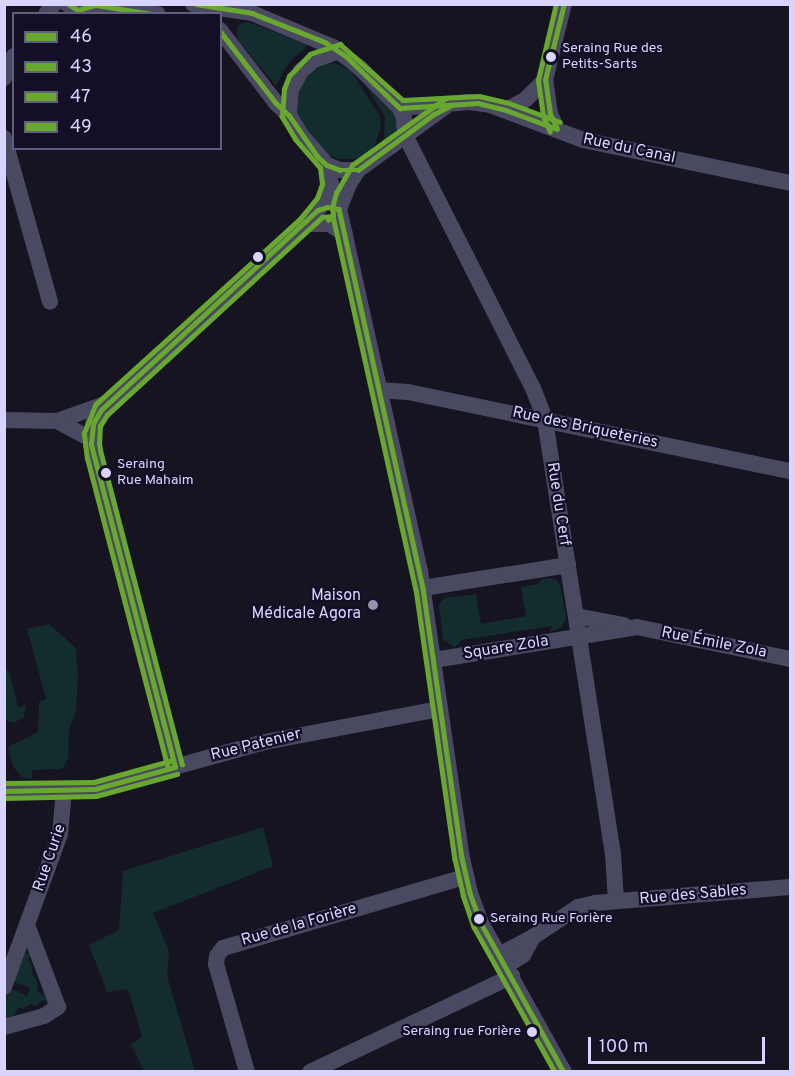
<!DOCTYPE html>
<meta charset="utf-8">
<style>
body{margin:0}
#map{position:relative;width:795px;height:1076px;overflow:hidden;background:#161421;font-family:Overpass,sans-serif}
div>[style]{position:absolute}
.green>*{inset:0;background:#132c2d}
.minor>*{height:16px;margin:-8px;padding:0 8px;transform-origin:8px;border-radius:8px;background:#4a4962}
.bus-1>*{height:4.5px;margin:-2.25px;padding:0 2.25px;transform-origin:2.25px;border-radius:2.25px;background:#69a82f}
.bus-2>*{height:4.5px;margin:-2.25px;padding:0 2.25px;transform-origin:2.25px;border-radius:2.25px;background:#69a82f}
.bus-3>*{height:4.5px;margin:-2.25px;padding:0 2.25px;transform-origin:2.25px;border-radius:2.25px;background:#69a82f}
.bus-4>*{height:4.5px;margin:-2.25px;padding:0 2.25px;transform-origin:2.25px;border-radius:2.25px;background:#69a82f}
.dots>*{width:16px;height:16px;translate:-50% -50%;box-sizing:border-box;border:3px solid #130f26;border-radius:50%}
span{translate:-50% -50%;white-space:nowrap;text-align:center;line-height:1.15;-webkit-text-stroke:4.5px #130f26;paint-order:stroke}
.bus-label{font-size:14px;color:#d9d4ff}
.left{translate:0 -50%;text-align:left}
.right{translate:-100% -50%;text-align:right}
.street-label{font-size:16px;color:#d9d4ff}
.poi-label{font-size:16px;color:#d9d4ff}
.frame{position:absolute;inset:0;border:6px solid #d9d4ff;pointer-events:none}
.legend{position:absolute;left:12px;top:12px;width:210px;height:138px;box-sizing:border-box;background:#130f26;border:2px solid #625e7d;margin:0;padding:8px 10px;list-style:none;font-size:18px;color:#d9d4ff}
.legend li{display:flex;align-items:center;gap:12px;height:30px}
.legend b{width:30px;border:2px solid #625e7d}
.scale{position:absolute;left:588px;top:1037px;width:177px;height:27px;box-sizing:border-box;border:3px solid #d9d4ff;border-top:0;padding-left:8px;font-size:18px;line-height:21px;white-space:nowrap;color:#d9d4ff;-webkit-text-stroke:4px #130f26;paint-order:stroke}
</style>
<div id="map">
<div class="green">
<i style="clip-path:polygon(249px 22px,306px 44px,305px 49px,294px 57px,284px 70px,276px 86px,237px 39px,237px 28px,242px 23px)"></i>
<i style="clip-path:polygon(335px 63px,351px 71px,380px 116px,381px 126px,374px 147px,365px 155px,354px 159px,338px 159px,325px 153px,301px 121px,297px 111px,300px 87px,309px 74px,324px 64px)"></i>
<i style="clip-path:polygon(363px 81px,397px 115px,397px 130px,379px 147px,384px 138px,385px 117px)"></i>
<i style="clip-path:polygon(550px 578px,557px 581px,561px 588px,566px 618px,561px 628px,550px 632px,552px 626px,462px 640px,455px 647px,443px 640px,439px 604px,449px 594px,446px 598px,476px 594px,481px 624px,526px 616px,521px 587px,538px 584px,542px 579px)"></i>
<i style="clip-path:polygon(49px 624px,76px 648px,78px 677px,76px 711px,69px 730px,68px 758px,64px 767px,59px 769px,32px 770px,32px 779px,22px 777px,13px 767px,8px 747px,38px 732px,39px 702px,46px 699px,27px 629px)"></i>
<i style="clip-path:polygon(5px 670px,9px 671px,18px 707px,26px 705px,24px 717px,14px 723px,5px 720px)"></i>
<i style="clip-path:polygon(263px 827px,273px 866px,153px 913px,169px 951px,167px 976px,195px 1071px,144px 1071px,131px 1045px,142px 1036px,128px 989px,107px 992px,89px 945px,119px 930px,123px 871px)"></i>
<i style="clip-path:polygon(25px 953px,32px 953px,38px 961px,30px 957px,28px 960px,33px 968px,31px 972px,37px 980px,37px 990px,51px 1001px,43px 1011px,47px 1003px,43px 1000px,35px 1006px,31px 1004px,23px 1009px,19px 1007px,10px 1021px,5px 1020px,4px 1003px,10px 988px,27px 996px,30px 987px,12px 982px)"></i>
</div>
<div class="minor">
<i style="left:67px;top:4px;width:13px;rotate:29deg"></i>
<i style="left:78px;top:10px;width:19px;rotate:-18deg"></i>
<i style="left:193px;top:4px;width:60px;rotate:8.7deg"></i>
<i style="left:252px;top:13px;width:88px;rotate:22.8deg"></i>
<i style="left:333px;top:47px;width:33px;rotate:38deg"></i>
<i style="left:359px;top:67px;width:58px;rotate:45deg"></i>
<i style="left:400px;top:108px;width:11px;rotate:68deg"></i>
<i style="left:404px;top:118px;width:17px;rotate:87deg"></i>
<i style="left:96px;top:5px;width:27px;rotate:13deg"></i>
<i style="left:122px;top:11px;width:36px;rotate:5deg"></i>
<i style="left:46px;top:14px;width:13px;rotate:-51deg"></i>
<i style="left:220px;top:30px;width:92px;rotate:52.5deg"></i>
<i style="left:276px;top:103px;width:18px;rotate:43deg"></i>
<i style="left:339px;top:51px;width:27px;rotate:160deg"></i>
<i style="left:314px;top:60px;width:17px;rotate:140deg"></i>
<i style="left:301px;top:71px;width:21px;rotate:118deg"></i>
<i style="left:291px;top:90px;width:25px;rotate:95deg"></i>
<i style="left:289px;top:115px;width:23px;rotate:59deg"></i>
<i style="left:301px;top:135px;width:40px;rotate:49deg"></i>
<i style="left:327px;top:165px;width:14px;rotate:21deg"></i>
<i style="left:340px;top:170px;width:18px"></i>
<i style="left:4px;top:78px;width:24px;rotate:-66deg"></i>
<i style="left:400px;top:108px;width:69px;rotate:-5deg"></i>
<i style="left:469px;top:102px;width:21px;rotate:8deg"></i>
<i style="left:490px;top:105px;width:99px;rotate:20.6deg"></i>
<i style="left:583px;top:140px;width:211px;rotate:11.7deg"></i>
<i style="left:506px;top:110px;width:21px;rotate:-28deg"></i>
<i style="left:525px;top:100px;width:28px;rotate:-45deg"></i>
<i style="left:557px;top:129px;width:17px;rotate:-115deg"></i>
<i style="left:550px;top:114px;width:34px;rotate:-98deg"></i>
<i style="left:545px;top:80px;width:78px;rotate:-76deg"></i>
<i style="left:405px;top:135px;width:284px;rotate:63.2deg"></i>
<i style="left:533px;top:388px;width:34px;rotate:69deg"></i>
<i style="left:545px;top:420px;width:439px;rotate:81.1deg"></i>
<i style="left:613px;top:854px;width:47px;rotate:86.3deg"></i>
<i style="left:4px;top:138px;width:170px;rotate:74.3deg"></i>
<i style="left:327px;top:165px;width:35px;rotate:78deg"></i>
<i style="left:334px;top:199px;width:11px;rotate:63deg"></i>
<i style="left:339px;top:209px;width:371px;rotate:77.4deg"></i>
<i style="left:420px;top:571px;width:290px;rotate:81.7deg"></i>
<i style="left:462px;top:858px;width:36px;rotate:77deg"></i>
<i style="left:470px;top:893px;width:32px;rotate:70deg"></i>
<i style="left:481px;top:923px;width:171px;rotate:60.9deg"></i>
<i style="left:339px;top:209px;width:27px;rotate:-68deg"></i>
<i style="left:349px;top:184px;width:17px;rotate:-57deg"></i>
<i style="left:358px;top:170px;width:109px;rotate:-36deg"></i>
<i style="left:305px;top:224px;width:24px"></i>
<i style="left:329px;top:224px;width:19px;rotate:32deg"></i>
<i style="left:378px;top:390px;width:30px;rotate:4deg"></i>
<i style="left:408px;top:392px;width:390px;rotate:11.7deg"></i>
<i style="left:4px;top:420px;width:53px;rotate:1.1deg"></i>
<i style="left:57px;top:421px;width:51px;rotate:-19.5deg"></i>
<i style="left:57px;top:421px;width:38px;rotate:28deg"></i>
<i style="left:423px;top:588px;width:147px;rotate:-9deg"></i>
<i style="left:576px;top:616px;width:49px;rotate:10.6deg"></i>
<i style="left:434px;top:660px;width:206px;rotate:-9.2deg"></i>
<i style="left:637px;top:627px;width:156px;rotate:11.8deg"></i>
<i style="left:175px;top:767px;width:320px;rotate:-104.6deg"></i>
<i style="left:94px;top:457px;width:13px;rotate:-103deg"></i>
<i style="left:91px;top:444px;width:20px;rotate:-84deg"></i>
<i style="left:93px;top:424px;width:16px;rotate:-60deg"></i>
<i style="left:101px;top:410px;width:287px;rotate:-42.6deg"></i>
<i style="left:312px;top:216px;width:18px;rotate:-49deg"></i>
<i style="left:324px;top:202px;width:18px;rotate:-71deg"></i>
<i style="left:4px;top:791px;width:91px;rotate:-1.3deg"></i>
<i style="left:95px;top:789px;width:176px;rotate:-15.5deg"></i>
<i style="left:265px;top:742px;width:178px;rotate:-10.7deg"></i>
<i style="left:499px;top:955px;width:38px;rotate:-28deg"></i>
<i style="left:533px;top:937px;width:54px;rotate:-33.7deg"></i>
<i style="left:578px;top:907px;width:17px;rotate:-13deg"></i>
<i style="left:595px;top:903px;width:196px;rotate:-4.7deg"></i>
<i style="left:506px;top:966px;width:20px;rotate:-33deg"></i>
<i style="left:523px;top:955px;width:21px;rotate:-61deg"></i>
<i style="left:4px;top:987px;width:163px;rotate:-69.9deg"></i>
<i style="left:60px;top:834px;width:44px;rotate:-84.8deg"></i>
<i style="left:4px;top:1027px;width:41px;rotate:-15.4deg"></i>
<i style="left:44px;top:1016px;width:17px;rotate:-33deg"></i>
<i style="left:58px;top:1007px;width:88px;rotate:-110.7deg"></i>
<i style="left:247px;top:1072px;width:112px;rotate:-106deg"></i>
<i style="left:216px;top:964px;width:8px;rotate:-83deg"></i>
<i style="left:217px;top:956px;width:10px;rotate:-53deg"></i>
<i style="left:223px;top:948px;width:252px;rotate:-16.4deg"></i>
<i style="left:310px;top:1072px;width:224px;rotate:-25.4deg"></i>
</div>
<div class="bus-1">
<i style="left:339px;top:209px;width:388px;rotate:77.5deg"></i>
<i style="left:423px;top:588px;width:273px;rotate:81.8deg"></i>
<i style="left:462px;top:858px;width:36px;rotate:77deg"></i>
<i style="left:470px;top:893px;width:32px;rotate:70deg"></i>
<i style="left:481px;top:923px;width:171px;rotate:60.9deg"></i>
<i style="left:175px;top:767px;width:320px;rotate:-104.6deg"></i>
<i style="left:94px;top:457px;width:13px;rotate:-103deg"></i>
<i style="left:91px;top:444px;width:20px;rotate:-84deg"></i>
<i style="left:93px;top:424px;width:16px;rotate:-60deg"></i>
<i style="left:101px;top:410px;width:295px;rotate:-42.7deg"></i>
<i style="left:318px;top:210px;width:9px;rotate:-18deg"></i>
<i style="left:327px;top:207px;width:12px;rotate:9deg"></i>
<i style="left:4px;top:791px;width:91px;rotate:-1.3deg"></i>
<i style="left:95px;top:789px;width:83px;rotate:-15.4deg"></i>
</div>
<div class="bus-2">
<i style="left:182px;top:765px;width:320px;rotate:-104.6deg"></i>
<i style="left:101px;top:455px;width:11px;rotate:-100deg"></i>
<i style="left:99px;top:444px;width:18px;rotate:-87deg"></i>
<i style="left:100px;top:426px;width:13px;rotate:-58deg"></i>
<i style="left:107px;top:415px;width:292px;rotate:-42.6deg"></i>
<i style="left:322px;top:217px;width:11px;rotate:-5deg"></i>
<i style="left:333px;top:216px;width:382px;rotate:77.5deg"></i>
<i style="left:416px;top:589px;width:273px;rotate:81.8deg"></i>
<i style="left:455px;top:859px;width:37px;rotate:77deg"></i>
<i style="left:463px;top:895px;width:34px;rotate:71deg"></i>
<i style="left:474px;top:927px;width:166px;rotate:60.8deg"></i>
<i style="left:4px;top:798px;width:92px;rotate:-1.2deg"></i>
<i style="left:96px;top:796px;width:84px;rotate:-15.2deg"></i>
</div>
<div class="bus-3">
<i style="left:550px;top:132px;width:17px;rotate:-114deg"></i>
<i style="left:543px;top:116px;width:36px;rotate:-98deg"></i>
<i style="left:538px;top:80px;width:78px;rotate:-76.7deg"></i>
<i style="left:328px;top:220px;width:7px;rotate:-45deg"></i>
<i style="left:333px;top:215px;width:7px;rotate:-98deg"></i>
<i style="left:332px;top:208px;width:16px;rotate:-75deg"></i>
<i style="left:336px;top:193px;width:32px;rotate:-60deg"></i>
<i style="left:352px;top:165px;width:115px;rotate:-35.5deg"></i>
<i style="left:168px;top:769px;width:320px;rotate:-104.6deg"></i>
<i style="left:87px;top:459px;width:26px;rotate:-97deg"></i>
<i style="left:84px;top:433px;width:31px;rotate:-68deg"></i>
<i style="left:96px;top:404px;width:275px;rotate:-42.2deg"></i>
<i style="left:300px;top:219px;width:27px;rotate:-51deg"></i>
<i style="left:317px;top:198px;width:15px;rotate:-70deg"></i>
<i style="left:322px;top:184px;width:16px;rotate:-97deg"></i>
<i style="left:320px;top:168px;width:38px;rotate:-131deg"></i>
<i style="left:295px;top:139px;width:26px;rotate:-121deg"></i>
<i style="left:282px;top:117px;width:28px;rotate:-86deg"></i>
<i style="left:284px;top:89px;width:14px;rotate:-69deg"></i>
<i style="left:289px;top:76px;width:30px;rotate:-46deg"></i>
<i style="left:310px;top:54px;width:32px;rotate:-18deg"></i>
<i style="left:340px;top:44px;width:84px;rotate:41.6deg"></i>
<i style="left:403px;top:100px;width:76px;rotate:-3deg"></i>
<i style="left:479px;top:96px;width:31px;rotate:13deg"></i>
<i style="left:509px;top:103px;width:54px;rotate:20.4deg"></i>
<i style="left:4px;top:783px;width:90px;rotate:-0.6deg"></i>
<i style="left:94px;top:782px;width:82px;rotate:-15.6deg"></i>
</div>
<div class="bus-4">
<i style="left:68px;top:4px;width:12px;rotate:31deg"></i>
<i style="left:78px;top:10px;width:19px;rotate:-16deg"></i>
<i style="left:96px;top:5px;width:57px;rotate:9.1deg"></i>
<i style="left:196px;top:4px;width:57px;rotate:9.1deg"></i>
<i style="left:252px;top:13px;width:79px;rotate:21.7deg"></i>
<i style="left:325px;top:42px;width:27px;rotate:34deg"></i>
<i style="left:347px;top:57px;width:74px;rotate:43.9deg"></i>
<i style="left:400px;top:108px;width:78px;rotate:-3.7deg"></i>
<i style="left:478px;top:103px;width:29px;rotate:14deg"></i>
<i style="left:506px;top:110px;width:54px;rotate:20.4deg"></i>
<i style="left:220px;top:31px;width:91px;rotate:52.1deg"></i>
<i style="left:276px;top:103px;width:18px;rotate:43deg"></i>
<i style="left:289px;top:115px;width:51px;rotate:55.4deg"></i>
<i style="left:318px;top:157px;width:12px;rotate:42deg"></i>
<i style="left:327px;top:165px;width:14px;rotate:21deg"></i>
<i style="left:340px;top:170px;width:18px"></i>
<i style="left:358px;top:170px;width:94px;rotate:-36.4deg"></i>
<i style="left:434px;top:114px;width:20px;rotate:-27deg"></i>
<i style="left:557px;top:129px;width:17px;rotate:-115deg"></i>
<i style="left:550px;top:114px;width:34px;rotate:-98deg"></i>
<i style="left:545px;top:80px;width:78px;rotate:-76deg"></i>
</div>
<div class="dots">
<i style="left:551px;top:57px;background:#d9d4ff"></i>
<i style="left:258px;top:257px;background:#d9d4ff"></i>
<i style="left:106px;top:473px;background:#d9d4ff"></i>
<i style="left:373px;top:605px;background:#9591b1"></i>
<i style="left:479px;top:919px;background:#d9d4ff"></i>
<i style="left:532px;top:1032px;background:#d9d4ff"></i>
</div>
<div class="bus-label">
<span class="left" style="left:562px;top:57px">Seraing Rue des<br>Petits-Sarts</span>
<span class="left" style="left:117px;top:473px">Seraing<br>Rue Mahaim</span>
<span class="left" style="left:490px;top:919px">Seraing Rue Forière</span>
<span class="right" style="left:521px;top:1032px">Seraing rue Forière</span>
</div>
<div class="street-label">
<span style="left:629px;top:149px;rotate:12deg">Rue du Canal</span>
<span style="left:585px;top:428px;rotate:12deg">Rue des Briqueteries</span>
<span style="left:558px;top:504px;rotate:81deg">Rue du Cerf</span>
<span style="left:714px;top:643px;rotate:11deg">Rue Émile Zola</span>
<span style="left:506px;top:648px;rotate:-9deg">Square Zola</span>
<span style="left:256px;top:745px;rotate:-14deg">Rue Patenier</span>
<span style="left:50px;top:858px;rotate:-71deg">Rue Curie</span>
<span style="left:693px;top:895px;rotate:-5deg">Rue des Sables</span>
<span style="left:299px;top:925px;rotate:-16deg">Rue de la Forière</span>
</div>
<div class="poi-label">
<span class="right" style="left:361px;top:605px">Maison<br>Médicale Agora</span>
</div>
<div class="frame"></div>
<ul class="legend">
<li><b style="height:8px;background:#69a82f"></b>46</li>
<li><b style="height:8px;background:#69a82f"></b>43</li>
<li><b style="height:8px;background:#69a82f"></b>47</li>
<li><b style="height:8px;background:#69a82f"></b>49</li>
</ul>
<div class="scale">100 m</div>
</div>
